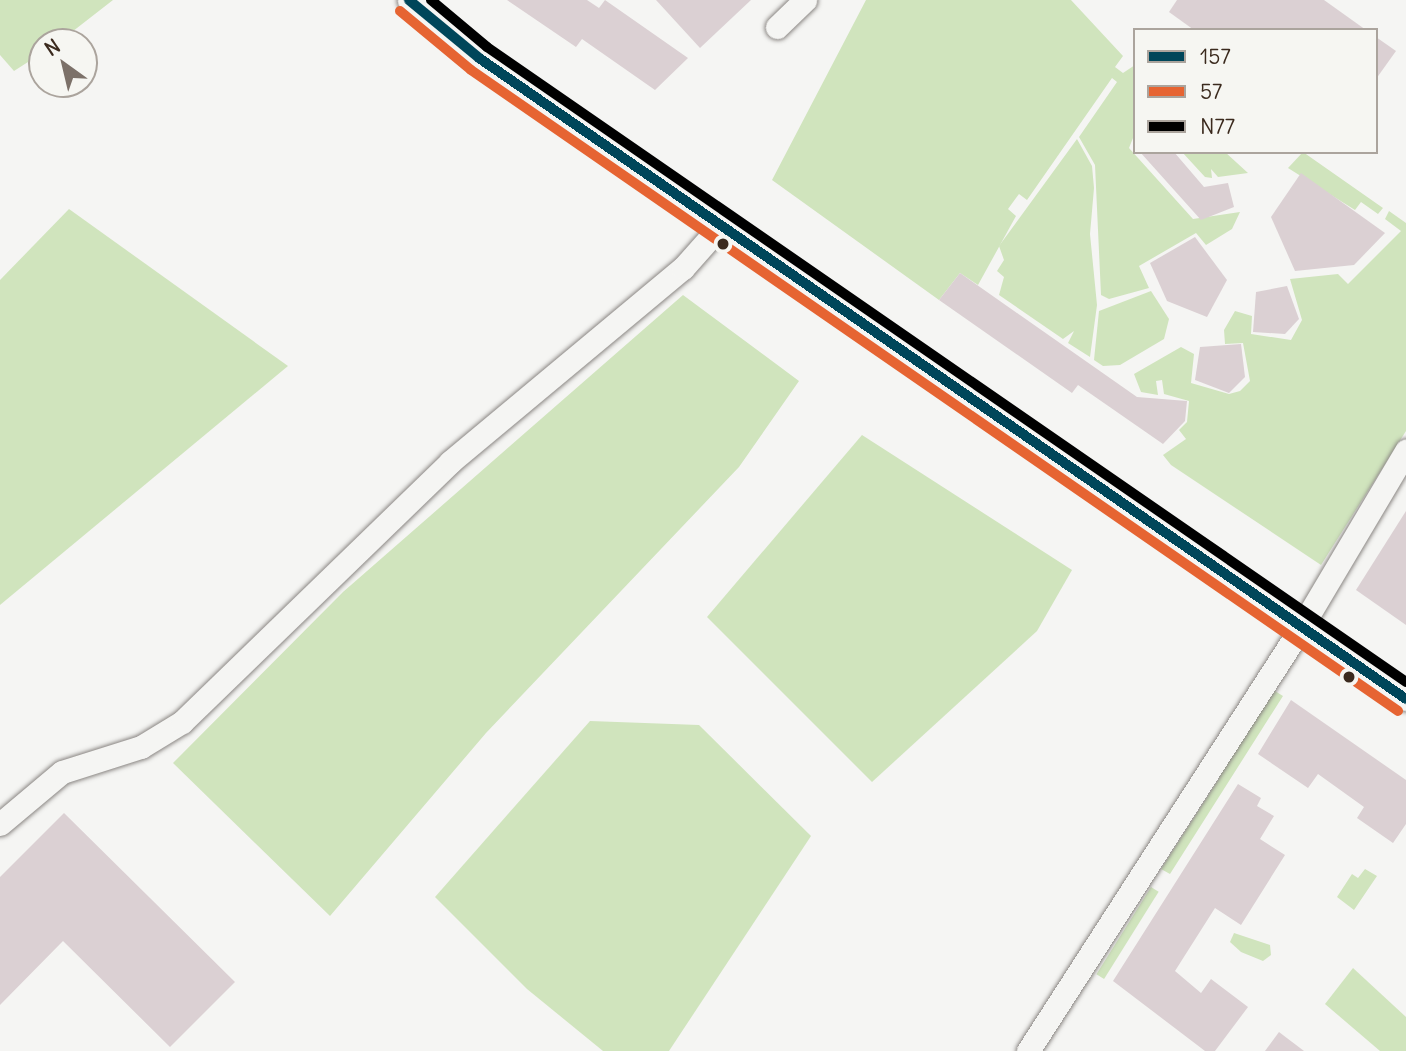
<!DOCTYPE html>
<style>
body{margin:0}
#map{position:relative;width:1406px;height:1051px;overflow:hidden;background:#f5f5f3;font-family:Delius,sans-serif}
div>[style]{position:absolute}
.green>*{inset:0;background:#d0e4bd;transform-origin:0 0}
.building>*{inset:0;background:#dbd0d3}
.roads{filter:drop-shadow(0 0 2px #8a8683) drop-shadow(0 0 2px #8a8683)}
.street>*{height:23px;margin:-11.5px;padding:0 11.5px;transform-origin:11.5px;border-radius:11.5px;background:#f5f5f3}
.bus-1>*{height:10px;margin:-5px;padding:0 5px;transform-origin:5px;border-radius:5px;background:#00465a}
.bus-2>*{height:10px;margin:-5px;padding:0 5px;transform-origin:5px;border-radius:5px;background:#e66432}
.bus-3>*{height:10px;margin:-5px;padding:0 5px;transform-origin:5px;border-radius:5px;background:#000}
.dots>*{width:19px;height:19px;translate:-50% -50%;box-sizing:border-box;border:4px solid #f6f6f2;border-radius:50%}
span{translate:-50% -50%;white-space:nowrap;text-align:center;line-height:1.15;-webkit-text-stroke:7px #f6f6f2;paint-order:stroke}
.legend{position:absolute;left:1133px;top:28px;width:245px;height:126px;box-sizing:border-box;background:#f6f6f2;border:2px solid #aba49d;margin:0;padding:9px 12px;list-style:none;font-size:21px;color:#3b2a1e}
.legend li{display:flex;align-items:center;gap:14px;height:35px}
.legend b{width:35px;border:2px solid #aba49d}
.north{position:absolute;left:28px;top:28px;width:70px;height:70px;box-sizing:border-box;background:#f6f6f2;border:2px solid #aba49d;border-radius:50%;rotate:326deg;font-size:19px;font-weight:700;line-height:28px;text-align:center;color:#3b2a1e}
.north::after{content:'';display:block;margin:auto;width:24px;height:32px;background:#7c7169;clip-path:polygon(50% 0,100% 100%,50% 72%,0 100%)}
</style>
<div id="map">
<div class="green">
<i style="clip-path:polygon(0 0,113px 0,59px 42px,42px 42px,42px 53px,14px 71px,0 55px)"></i>
<i style="clip-path:polygon(866px 0,1071px 0,1123px 56px,1115px 67px,1123px 73px,1135px 65px,1135px 133px,1129px 148px,1193px 219px,1240px 212px,1232px 229px,1206px 245px,1196px 233px,1139px 266px,1149px 288px,1109px 299px,1101px 295px,1095px 165px,1079px 137px,1117px 82px,1112px 78px,1027px 200px,1019px 194px,1008px 209px,1016px 216px,978px 285px,960px 273px,939px 300px,772px 180px)"></i>
<i style="clip-path:polygon(1077px 139px,1092px 166px,1094px 188px,1090px 234px,1097px 305px,1090px 357px,1068px 343px,1074px 331px,1063px 339px,999px 295px,1004px 277px,997px 271px,1004px 260px,999px 246px)"></i>
<i style="clip-path:polygon(1182px 152px,1225px 152px,1248px 173px,1218px 177px,1211px 169px,1212px 178px,1205px 177px)"></i>
<i style="clip-path:polygon(1303px 152px,1383px 208px,1378px 214px,1361px 202px,1355px 210px,1288px 168px)"></i>
<i style="clip-path:polygon(69px 209px,288px 366px,0 605px,0 280px)"></i>
<i style="clip-path:polygon(1389px 211px,1406px 223px,1406px 431px,1321px 565px,1171px 465px,1163px 455px,1186px 439px,1179px 430px,1187px 422px,1189px 401px,1164px 394px,1162px 380px,1156px 381px,1158px 395px,1141px 392px,1134px 374px,1181px 347px,1194px 354px,1191px 383px,1229px 394px,1240px 391px,1250px 381px,1243px 343px,1225px 344px,1224px 330px,1235px 311px,1252px 316px,1251px 334px,1291px 340px,1302px 320px,1290px 279px,1338px 274px,1348px 284px,1401px 231px,1385px 219px)"></i>
<i style="clip-path:polygon(1151px 291px,1169px 319px,1164px 339px,1120px 365px,1103px 366px,1094px 360px,1099px 311px)"></i>
<i style="clip-path:polygon(683px 295px,799px 381px,739px 467px,486px 733px,330px 916px,173px 763px,343px 592px)"></i>
<i style="clip-path:polygon(862px 435px,1072px 570px,1037px 631px,872px 782px,707px 617px)"></i>
<i style="clip-path:polygon(1275px 691px,1283px 696px,1170px 874px,1161px 869px,1220px 777px,1215px 773px)"></i>
<i style="clip-path:polygon(590px 721px,699px 725px,811px 836px,669px 1051px,603px 1051px,527px 989px,435px 897px)"></i>
<i style="clip-path:polygon(1365px 869px,1377px 876px,1354px 910px,1337px 897px,1352px 874px,1358px 878px)"></i>
<i style="left:1151px;top:887px;width:9px;height:103px;rotate:32deg"></i>
<i style="clip-path:polygon(1234px 933px,1270px 945px,1271px 955px,1263px 961px,1241px 952px,1230px 942px)"></i>
<i style="clip-path:polygon(1353px 968px,1406px 1017px,1406px 1051px,1380px 1051px,1325px 1004px)"></i>
</div>
<div class="building">
<i style="clip-path:polygon(507px 0,587px 0,599px 8px,605px 0,688px 58px,655px 90px,582px 39px,576px 47px)"></i>
<i style="clip-path:polygon(656px 0,751px 0,700px 48px)"></i>
<i style="clip-path:polygon(1177px 0,1324px 0,1366px 30px,1194px 30px,1169px 12px)"></i>
<i style="clip-path:polygon(1376px 37px,1396px 51px,1376px 79px)"></i>
<i style="clip-path:polygon(1140px 152px,1174px 152px,1204px 187px,1228px 183px,1234px 207px,1201px 220px)"></i>
<i style="clip-path:polygon(1301px 173px,1385px 233px,1354px 265px,1295px 271px,1271px 217px)"></i>
<i style="clip-path:polygon(1195px 237px,1227px 280px,1207px 317px,1167px 301px,1150px 263px)"></i>
<i style="clip-path:polygon(960px 273px,1137px 397px,1187px 401px,1185px 421px,1163px 444px,1078px 385px,1072px 393px,939px 300px)"></i>
<i style="clip-path:polygon(1287px 286px,1299px 319px,1285px 334px,1253px 332px,1256px 292px)"></i>
<i style="clip-path:polygon(1241px 344px,1245px 377px,1229px 393px,1195px 380px,1200px 347px)"></i>
<i style="clip-path:polygon(1406px 511px,1406px 625px,1356px 590px)"></i>
<i style="clip-path:polygon(1291px 700px,1406px 780px,1406px 824px,1393px 843px,1357px 818px,1364px 807px,1318px 774px,1308px 788px,1258px 754px)"></i>
<i style="clip-path:polygon(1238px 784px,1261px 798px,1257px 806px,1274px 816px,1260px 839px,1285px 855px,1241px 925px,1215px 908px,1175px 971px,1201px 993px,1211px 979px,1248px 1007px,1215px 1051px,1205px 1051px,1113px 981px)"></i>
<i style="clip-path:polygon(64px 813px,235px 982px,170px 1047px,63px 941px,0 1005px,0 877px)"></i>
<i style="clip-path:polygon(1279px 1032px,1304px 1051px,1265px 1051px)"></i>
</div>
<div class="roads">
<div class="street">
<i style="left:409px;top:0;width:91px;rotate:39.6deg"></i>
<i style="left:479px;top:58px;width:1127px;rotate:34.66deg"></i>
<i style="left:777px;top:27px;width:39px;rotate:-44deg"></i>
<i style="left:0;top:824px;width:81px;rotate:-40deg"></i>
<i style="left:62px;top:772px;width:83px;rotate:-17.6deg"></i>
<i style="left:141px;top:747px;width:48px;rotate:-31.4deg"></i>
<i style="left:182px;top:722px;width:373px;rotate:-44.1deg"></i>
<i style="left:450px;top:462px;width:303px;rotate:-39.8deg"></i>
<i style="left:683px;top:268px;width:59px;rotate:-48.4deg"></i>
<i style="left:1028px;top:1051px;width:506px;rotate:-57.19deg"></i>
<i style="left:1302px;top:626px;width:204px;rotate:-59.3deg"></i>
</div>
</div>
<div class="bus-1">
<i style="left:409px;top:0;width:91px;rotate:39.6deg"></i>
<i style="left:479px;top:58px;width:1127px;rotate:34.66deg"></i>
</div>
<div class="bus-2">
<i style="left:400px;top:11px;width:92px;rotate:39.7deg"></i>
<i style="left:471px;top:70px;width:1127px;rotate:34.66deg"></i>
</div>
<div class="bus-3">
<i style="left:431px;top:0;width:73px;rotate:40deg"></i>
<i style="left:487px;top:47px;width:1117px;rotate:34.64deg"></i>
</div>
<div class="dots">
<i style="left:723px;top:244px;background:#3b2a1e"></i>
<i style="left:1349px;top:677px;background:#3b2a1e"></i>
</div>
<ul class="legend">
<li><b style="height:9px;background:#00465a"></b>157</li>
<li><b style="height:9px;background:#e66432"></b>57</li>
<li><b style="height:9px;background:#000"></b>N77</li>
</ul>
<div class="north">N</div>
</div>
